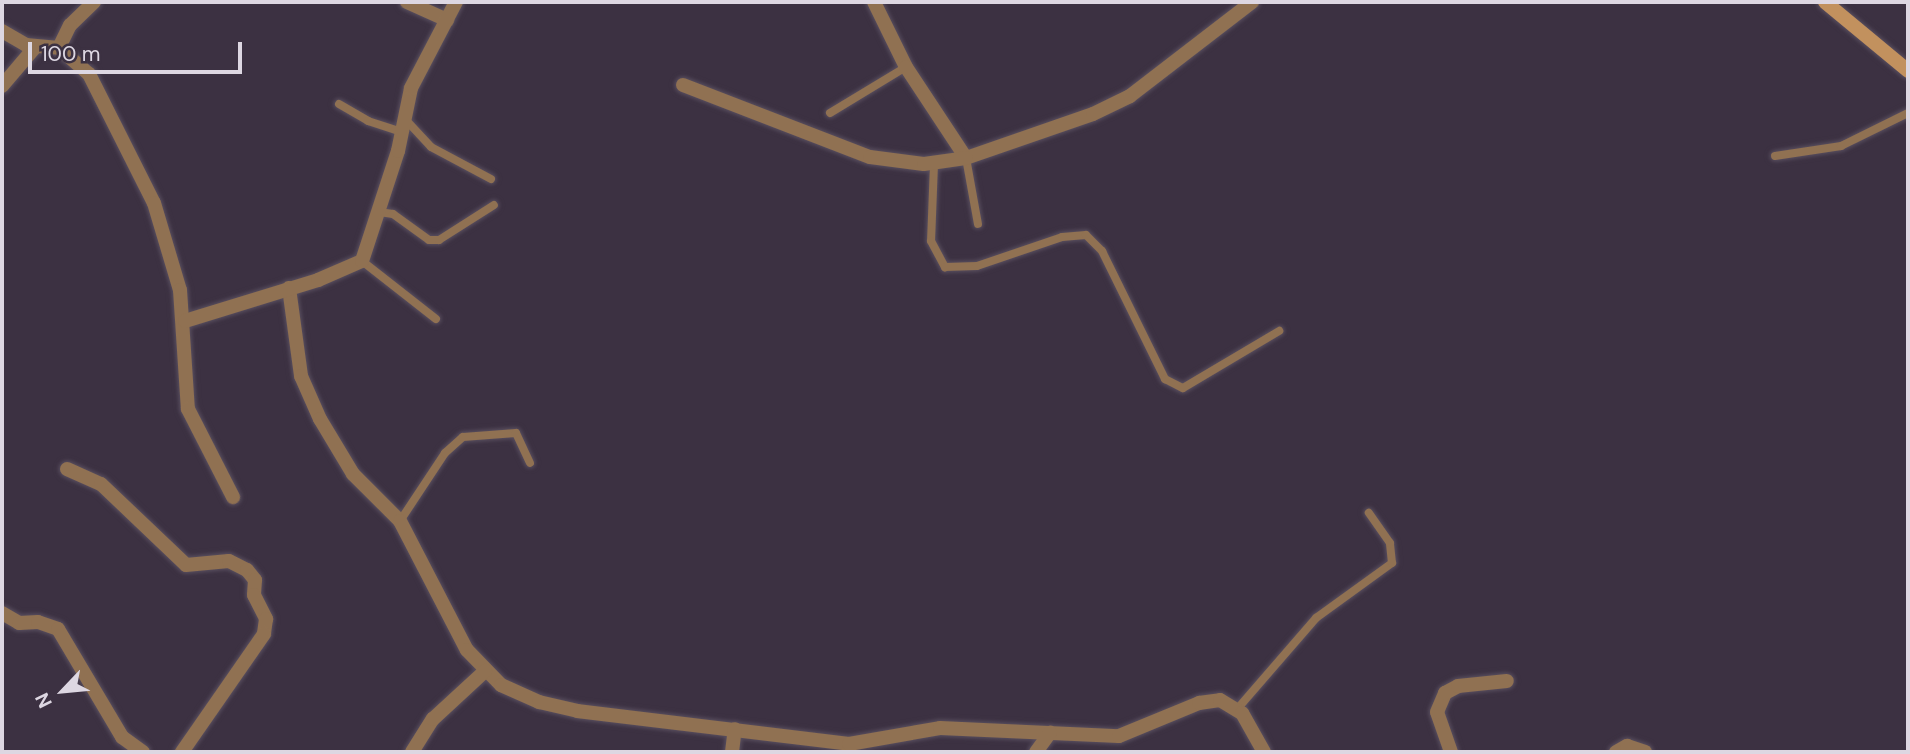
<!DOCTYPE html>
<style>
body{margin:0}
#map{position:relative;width:1910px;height:754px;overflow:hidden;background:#3c3142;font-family:"DM Sans",sans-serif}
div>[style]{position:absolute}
.roads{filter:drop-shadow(0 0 2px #594f5f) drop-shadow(0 0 2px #594f5f)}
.service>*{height:8px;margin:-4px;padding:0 4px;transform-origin:4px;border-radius:4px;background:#907152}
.minor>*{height:14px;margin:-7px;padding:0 7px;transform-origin:7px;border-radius:7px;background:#907152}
.secondary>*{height:14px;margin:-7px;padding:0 7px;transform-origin:7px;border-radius:7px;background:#c2915e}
span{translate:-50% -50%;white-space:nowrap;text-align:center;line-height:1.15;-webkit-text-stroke:5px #3c3142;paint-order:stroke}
.frame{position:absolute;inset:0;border:4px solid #ddd7e2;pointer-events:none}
.north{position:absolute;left:28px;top:656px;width:70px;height:70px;-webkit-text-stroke:5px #3c3142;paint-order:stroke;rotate:244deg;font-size:19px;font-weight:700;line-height:28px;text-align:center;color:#ddd7e2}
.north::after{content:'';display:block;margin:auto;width:24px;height:32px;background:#ddd7e2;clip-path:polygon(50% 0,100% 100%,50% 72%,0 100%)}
.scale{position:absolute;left:28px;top:42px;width:214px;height:32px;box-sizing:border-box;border:4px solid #ddd7e2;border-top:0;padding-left:9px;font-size:21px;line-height:24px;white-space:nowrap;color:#ddd7e2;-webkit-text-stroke:5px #3c3142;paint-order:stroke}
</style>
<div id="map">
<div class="roads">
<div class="service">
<i style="left:339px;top:104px;width:34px;rotate:30deg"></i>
<i style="left:368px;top:121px;width:36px;rotate:18deg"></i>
<i style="left:830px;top:113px;width:89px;rotate:-31.2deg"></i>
<i style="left:405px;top:119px;width:38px;rotate:47deg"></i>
<i style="left:431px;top:147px;width:68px;rotate:28.1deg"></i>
<i style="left:1775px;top:156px;width:67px;rotate:-8.6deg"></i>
<i style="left:1841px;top:146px;width:75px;rotate:-26.2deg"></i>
<i style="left:966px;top:158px;width:67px;rotate:79.7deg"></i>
<i style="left:934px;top:164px;width:77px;rotate:92.2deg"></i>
<i style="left:931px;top:241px;width:30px;rotate:62deg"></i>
<i style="left:945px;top:267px;width:32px;rotate:-2deg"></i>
<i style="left:977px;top:266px;width:90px;rotate:-18.8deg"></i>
<i style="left:1062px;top:237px;width:24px;rotate:-5deg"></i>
<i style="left:1086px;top:235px;width:23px;rotate:45deg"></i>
<i style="left:1102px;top:251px;width:143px;rotate:63.8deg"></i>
<i style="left:1165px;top:379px;width:20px;rotate:27deg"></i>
<i style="left:1183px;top:388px;width:112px;rotate:-30.7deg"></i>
<i style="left:379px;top:212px;width:14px;rotate:8deg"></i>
<i style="left:393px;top:214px;width:44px;rotate:35.8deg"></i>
<i style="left:429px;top:240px;width:10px"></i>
<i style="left:439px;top:240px;width:65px;rotate:-32.5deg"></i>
<i style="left:362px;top:261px;width:94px;rotate:38.1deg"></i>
<i style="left:400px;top:521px;width:82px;rotate:-56.5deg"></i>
<i style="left:445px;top:453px;width:24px;rotate:-42deg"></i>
<i style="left:463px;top:437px;width:53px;rotate:-4.3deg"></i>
<i style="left:516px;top:433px;width:33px;rotate:65deg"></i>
<i style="left:1238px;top:708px;width:119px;rotate:-49.1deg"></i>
<i style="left:1316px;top:618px;width:94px;rotate:-35.9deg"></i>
<i style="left:1392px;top:563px;width:20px;rotate:-96deg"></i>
<i style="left:1390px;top:543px;width:37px;rotate:-125deg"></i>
</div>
<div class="minor">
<i style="left:94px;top:2px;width:33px;rotate:136deg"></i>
<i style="left:70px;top:25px;width:25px;rotate:116deg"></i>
<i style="left:59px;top:48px;width:40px;rotate:41deg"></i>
<i style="left:89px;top:74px;width:144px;rotate:63.3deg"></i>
<i style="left:154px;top:203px;width:91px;rotate:73.4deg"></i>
<i style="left:180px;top:290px;width:119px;rotate:86.2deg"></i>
<i style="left:188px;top:409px;width:99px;rotate:62.9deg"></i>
<i style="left:407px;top:2px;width:44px;rotate:24.2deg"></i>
<i style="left:874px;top:2px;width:72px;rotate:63.8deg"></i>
<i style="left:906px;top:67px;width:109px;rotate:56.6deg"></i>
<i style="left:966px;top:158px;width:134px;rotate:-19.1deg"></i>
<i style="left:1093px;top:114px;width:41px;rotate:-25.9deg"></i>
<i style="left:1130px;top:96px;width:154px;rotate:-37.6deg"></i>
<i style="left:2px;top:31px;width:28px;rotate:30deg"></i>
<i style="left:26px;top:45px;width:33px;rotate:5deg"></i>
<i style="left:683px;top:85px;width:200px;rotate:21.1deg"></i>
<i style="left:870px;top:157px;width:54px;rotate:7.4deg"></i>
<i style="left:924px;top:164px;width:42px;rotate:-8.1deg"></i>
<i style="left:2px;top:86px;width:52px;rotate:-49.6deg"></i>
<i style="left:289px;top:288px;width:89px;rotate:82.2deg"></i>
<i style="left:301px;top:376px;width:47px;rotate:66.2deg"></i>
<i style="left:320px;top:419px;width:64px;rotate:59deg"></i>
<i style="left:353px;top:474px;width:66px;rotate:45deg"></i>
<i style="left:400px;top:521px;width:145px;rotate:62.6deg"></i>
<i style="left:467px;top:650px;width:49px;rotate:45.8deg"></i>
<i style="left:501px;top:685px;width:42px;rotate:24.1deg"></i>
<i style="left:539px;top:702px;width:39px;rotate:13deg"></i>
<i style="left:577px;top:711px;width:274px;rotate:6.9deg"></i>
<i style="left:849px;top:744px;width:92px;rotate:-10deg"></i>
<i style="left:940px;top:728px;width:179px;rotate:2.6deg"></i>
<i style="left:1119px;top:736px;width:87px;rotate:-22.4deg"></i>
<i style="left:1199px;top:703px;width:21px;rotate:-8deg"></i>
<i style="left:1220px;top:700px;width:26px;rotate:31deg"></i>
<i style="left:1242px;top:713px;width:45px;rotate:60.6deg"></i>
<i style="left:185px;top:321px;width:139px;rotate:-17.1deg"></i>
<i style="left:318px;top:280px;width:48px;rotate:-23.4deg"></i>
<i style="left:362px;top:261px;width:116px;rotate:-71.9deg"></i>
<i style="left:398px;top:151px;width:64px;rotate:-78.3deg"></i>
<i style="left:411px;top:88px;width:97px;rotate:-62.4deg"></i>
<i style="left:67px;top:469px;width:37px;rotate:24deg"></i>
<i style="left:101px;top:484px;width:117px;rotate:43.6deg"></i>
<i style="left:186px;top:565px;width:43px;rotate:-5.3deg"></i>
<i style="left:229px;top:561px;width:20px;rotate:27deg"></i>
<i style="left:247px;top:570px;width:13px;rotate:51deg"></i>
<i style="left:255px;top:580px;width:15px;rotate:94deg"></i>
<i style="left:254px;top:595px;width:27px;rotate:63deg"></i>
<i style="left:266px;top:619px;width:15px;rotate:98deg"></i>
<i style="left:264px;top:634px;width:144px;rotate:124.8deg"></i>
<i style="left:2px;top:613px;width:20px;rotate:30deg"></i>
<i style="left:19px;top:623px;width:19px;rotate:-3deg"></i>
<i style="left:38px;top:622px;width:21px;rotate:19deg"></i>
<i style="left:58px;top:629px;width:126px;rotate:59.3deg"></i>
<i style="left:122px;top:737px;width:26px;rotate:36deg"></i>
<i style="left:412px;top:752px;width:39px;rotate:-58deg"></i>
<i style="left:433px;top:719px;width:71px;rotate:-42.7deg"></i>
<i style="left:732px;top:752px;width:23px;rotate:-83deg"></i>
<i style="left:1036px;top:752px;width:24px;rotate:-54deg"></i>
<i style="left:1451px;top:752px;width:42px;rotate:-109.3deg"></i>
<i style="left:1437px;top:712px;width:21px;rotate:-67deg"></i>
<i style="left:1445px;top:693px;width:15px;rotate:-28deg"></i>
<i style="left:1458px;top:686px;width:49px;rotate:-5.8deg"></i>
<i style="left:1616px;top:752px;width:13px;rotate:-29deg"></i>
<i style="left:1627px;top:746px;width:19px;rotate:18deg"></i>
</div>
<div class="secondary">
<i style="left:1825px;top:2px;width:108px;rotate:39.7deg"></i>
</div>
</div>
<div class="frame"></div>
<div class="north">N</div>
<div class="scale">100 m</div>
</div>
